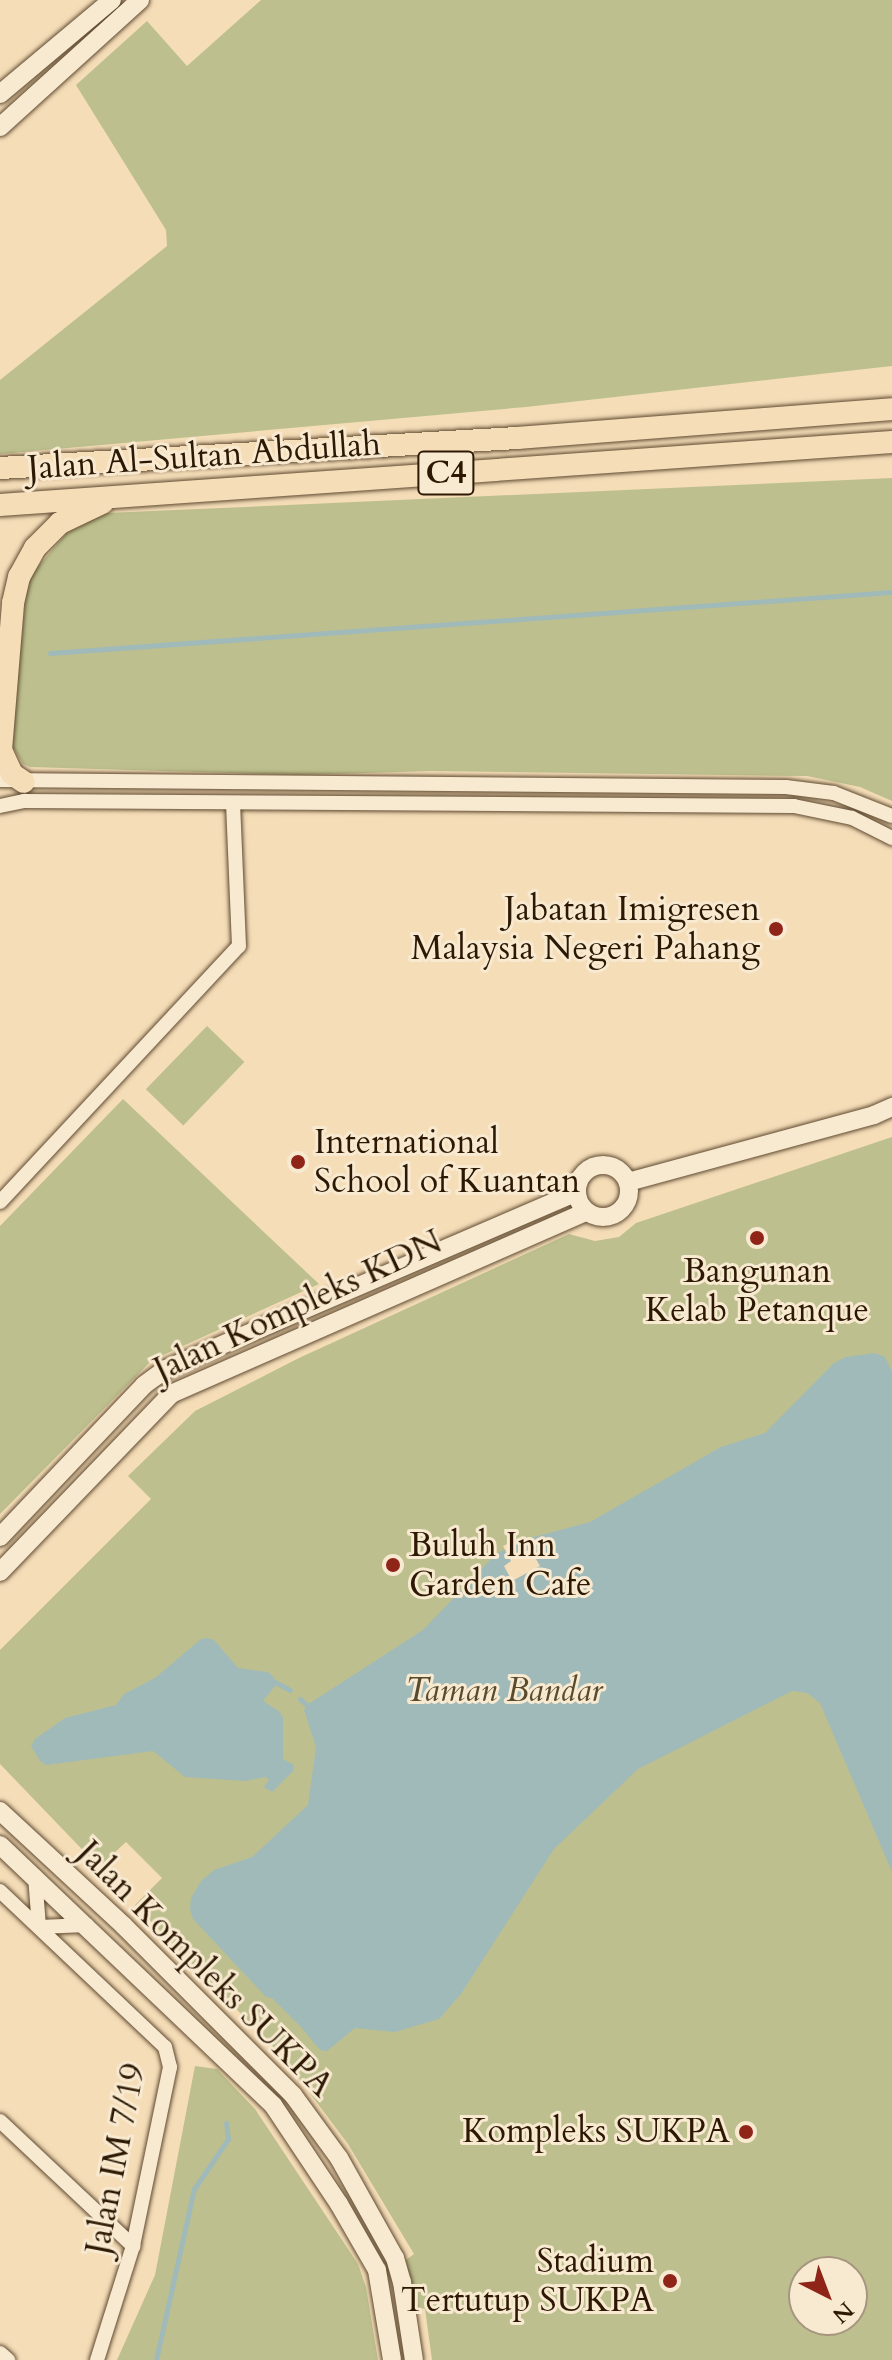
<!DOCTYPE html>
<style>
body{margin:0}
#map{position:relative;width:892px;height:2360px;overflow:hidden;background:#f5ddb8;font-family:Cardo,serif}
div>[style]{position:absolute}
.green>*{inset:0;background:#bdc08e;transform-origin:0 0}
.water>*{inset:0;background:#a0b9b9}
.pier>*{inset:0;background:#f5ddb8}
.stream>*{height:5px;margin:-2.5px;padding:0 2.5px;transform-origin:2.5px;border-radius:2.5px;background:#a0b9b9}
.roads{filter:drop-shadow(0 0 2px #5f4a30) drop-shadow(0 0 2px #5f4a30)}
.minor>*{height:14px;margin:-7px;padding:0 7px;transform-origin:7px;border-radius:7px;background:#f8e9d1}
.tertiary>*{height:18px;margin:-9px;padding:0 9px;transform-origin:9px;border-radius:9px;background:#f8e9d1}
.tertiary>.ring{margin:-9px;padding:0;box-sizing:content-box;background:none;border:18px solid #f8e9d1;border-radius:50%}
.primary>*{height:22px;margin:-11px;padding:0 11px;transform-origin:11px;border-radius:11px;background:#f5ddb8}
.dots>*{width:22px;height:22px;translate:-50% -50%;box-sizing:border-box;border:4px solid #f8e9d1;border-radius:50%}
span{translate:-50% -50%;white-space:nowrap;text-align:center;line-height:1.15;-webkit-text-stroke:6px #f8e9d1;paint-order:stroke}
.shield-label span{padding:2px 6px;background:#f8e9d1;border:2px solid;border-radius:6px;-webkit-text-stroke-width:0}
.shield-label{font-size:32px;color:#2d1903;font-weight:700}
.street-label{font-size:34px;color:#2d1903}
.poi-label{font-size:34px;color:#2d1903}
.right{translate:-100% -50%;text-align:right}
.left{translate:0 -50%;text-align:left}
.park-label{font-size:34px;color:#584b2d;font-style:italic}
.north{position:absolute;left:788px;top:2256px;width:80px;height:80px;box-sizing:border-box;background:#f8e9d1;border:2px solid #a7967f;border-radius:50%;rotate:138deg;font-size:22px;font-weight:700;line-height:32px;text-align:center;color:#2d1903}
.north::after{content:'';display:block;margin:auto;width:28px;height:36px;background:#8f2418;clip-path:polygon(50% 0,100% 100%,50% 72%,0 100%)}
</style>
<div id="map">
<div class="green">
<i style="clip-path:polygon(261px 0,892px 0,892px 366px,526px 407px,0 454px,0 380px,167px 246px,166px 230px,76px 85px,147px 21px,187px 66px)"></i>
<i style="clip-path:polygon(892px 478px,892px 801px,860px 787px,807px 776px,431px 771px,299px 775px,30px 767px,23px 764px,11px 744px,26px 590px,30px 576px,67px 533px,88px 519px,108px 513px)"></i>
<i style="left:207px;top:1026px;width:52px;height:88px;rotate:44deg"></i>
<i style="clip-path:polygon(123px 1099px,319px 1284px,152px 1360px,0 1514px,0 1226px)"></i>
<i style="clip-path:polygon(evenodd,892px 1137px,892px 2360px,432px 2360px,425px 2309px,414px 2307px,406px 2260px,414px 2254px,348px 2144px,282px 2056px,135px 1905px,162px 1878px,126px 1842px,99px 1867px,0 1764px,0 1650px,151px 1499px,128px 1476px,195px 1411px,299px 1358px,569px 1234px,595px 1241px,619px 1237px,636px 1223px,892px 1137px,804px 2272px,852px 2272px,852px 2320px,804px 2320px,804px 2272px)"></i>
<i style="clip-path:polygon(195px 2066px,217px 2069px,255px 2109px,358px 2264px,366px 2287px,378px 2360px,117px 2360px,155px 2275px)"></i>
</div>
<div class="water">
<i style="clip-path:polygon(875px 1353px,885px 1357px,892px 1372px,892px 1872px,820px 1703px,807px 1693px,792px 1691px,638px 1769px,554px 1849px,461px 1994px,439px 2019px,395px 2032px,355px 2028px,327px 2051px,320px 2050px,302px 2028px,272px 1998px,266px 1997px,193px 1919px,190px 1909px,191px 1898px,201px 1881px,214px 1870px,252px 1857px,308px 1805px,316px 1747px,304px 1710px,307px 1705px,423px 1630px,496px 1554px,523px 1540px,590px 1522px,721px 1447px,765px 1433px,834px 1363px,846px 1357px)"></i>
<i style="clip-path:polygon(207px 1638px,214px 1640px,238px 1668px,268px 1672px,274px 1677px,276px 1685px,263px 1701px,280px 1712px,283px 1718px,283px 1759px,294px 1765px,293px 1771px,272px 1792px,264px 1787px,269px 1780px,266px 1777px,245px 1781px,185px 1777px,153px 1751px,46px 1765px,40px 1761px,31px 1746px,35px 1739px,65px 1718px,116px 1705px,124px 1694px,155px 1678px,201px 1639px)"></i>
</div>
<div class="pier">
<i style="clip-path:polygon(509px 1543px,517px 1556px,530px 1549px,540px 1566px,512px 1581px,504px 1566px,511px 1561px,503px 1546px)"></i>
</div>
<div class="stream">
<i style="left:50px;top:653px;width:844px;rotate:-4.14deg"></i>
<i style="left:275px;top:1682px;width:17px;rotate:28deg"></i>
<i style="left:300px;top:1699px;width:9px;rotate:41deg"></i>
<i style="left:156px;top:2360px;width:175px;rotate:-77.5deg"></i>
<i style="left:194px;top:2189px;width:60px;rotate:-55.8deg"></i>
<i style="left:228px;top:2139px;width:16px;rotate:-97deg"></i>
</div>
<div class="roads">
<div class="minor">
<i style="left:0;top:780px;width:786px;rotate:0.51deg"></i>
<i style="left:786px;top:787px;width:48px;rotate:7.1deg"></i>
<i style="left:834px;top:793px;width:62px;rotate:21.6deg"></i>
<i style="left:0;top:806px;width:25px;rotate:-12deg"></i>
<i style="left:24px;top:801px;width:770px;rotate:0.37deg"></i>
<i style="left:794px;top:806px;width:59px;rotate:11.7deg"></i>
<i style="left:852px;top:818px;width:45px;rotate:26.6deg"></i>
<i style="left:0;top:1202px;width:350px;rotate:-47deg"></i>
<i style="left:239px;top:946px;width:143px;rotate:-92.4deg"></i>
<i style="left:35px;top:1876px;width:51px;rotate:85.5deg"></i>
<i style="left:39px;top:1927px;width:48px;rotate:-2.4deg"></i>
<i style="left:0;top:1891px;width:227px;rotate:43.4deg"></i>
<i style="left:165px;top:2047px;width:21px;rotate:76deg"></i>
<i style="left:170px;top:2067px;width:183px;rotate:101.7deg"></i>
<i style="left:133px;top:2246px;width:120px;rotate:107.5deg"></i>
<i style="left:0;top:2121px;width:183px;rotate:43.2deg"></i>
<i style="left:0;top:2353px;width:11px;rotate:41deg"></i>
</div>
<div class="tertiary">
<i style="left:0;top:94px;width:146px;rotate:-40deg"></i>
<i style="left:0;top:127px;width:189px;rotate:-42.2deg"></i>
<i class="ring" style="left:577px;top:1165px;width:34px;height:34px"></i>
<i style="left:628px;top:1182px;width:255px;rotate:-15.2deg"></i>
<i style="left:874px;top:1115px;width:20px;rotate:-24deg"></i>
<i style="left:0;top:1537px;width:209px;rotate:-46.5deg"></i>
<i style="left:144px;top:1385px;width:27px;rotate:-36deg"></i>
<i style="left:166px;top:1369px;width:447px;rotate:-23.3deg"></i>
<i style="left:0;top:1572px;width:247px;rotate:-46.1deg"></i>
<i style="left:171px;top:1394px;width:454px;rotate:-23.7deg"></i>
<i style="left:0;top:1811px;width:169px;rotate:42.8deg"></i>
<i style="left:124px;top:1926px;width:239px;rotate:45deg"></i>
<i style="left:293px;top:2095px;width:78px;rotate:53.9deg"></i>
<i style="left:339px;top:2158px;width:115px;rotate:60.8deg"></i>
<i style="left:395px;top:2258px;width:25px;rotate:74deg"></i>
<i style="left:402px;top:2282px;width:79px;rotate:81.3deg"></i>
<i style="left:0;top:1845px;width:377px;rotate:43.6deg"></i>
<i style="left:273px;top:2105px;width:119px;rotate:56.3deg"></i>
<i style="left:339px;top:2204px;width:76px;rotate:60.1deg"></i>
<i style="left:377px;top:2270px;width:91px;rotate:80.5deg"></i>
</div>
<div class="primary">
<i style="left:0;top:468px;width:518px;rotate:-3.32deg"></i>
<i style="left:517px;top:438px;width:376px;rotate:-4.4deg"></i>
<i style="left:0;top:505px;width:894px;rotate:-4.04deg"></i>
<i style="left:0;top:748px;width:29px;rotate:65deg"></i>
<i style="left:12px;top:774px;width:14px;rotate:34deg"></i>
<i style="left:0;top:762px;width:160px;rotate:-85.3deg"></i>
<i style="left:13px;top:603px;width:27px;rotate:-77deg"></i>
<i style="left:19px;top:577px;width:33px;rotate:-61deg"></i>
<i style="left:35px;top:548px;width:35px;rotate:-45deg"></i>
<i style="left:60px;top:523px;width:47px;rotate:-25.5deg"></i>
</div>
</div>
<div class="dots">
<i style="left:776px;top:929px;background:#8f2418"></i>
<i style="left:298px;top:1162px;background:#8f2418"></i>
<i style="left:757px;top:1238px;background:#8f2418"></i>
<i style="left:393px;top:1565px;background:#8f2418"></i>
<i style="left:746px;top:2132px;background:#8f2418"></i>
<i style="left:670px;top:2281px;background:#8f2418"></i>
</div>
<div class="shield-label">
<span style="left:446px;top:473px">C4</span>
</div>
<div class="street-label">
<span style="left:204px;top:456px;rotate:-4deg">Jalan Al-Sultan Abdullah</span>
<span style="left:298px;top:1306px;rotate:-25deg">Jalan Kompleks KDN</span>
<span style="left:205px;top:1969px;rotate:45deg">Jalan Kompleks SUKPA</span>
<span style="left:116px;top:2159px;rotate:-79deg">Jalan IM 7/19</span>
</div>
<div class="poi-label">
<span class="right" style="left:760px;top:929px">Jabatan Imigresen<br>Malaysia Negeri Pahang</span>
<span class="left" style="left:314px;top:1162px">International<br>School of Kuantan</span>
<span style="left:757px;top:1291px">Bangunan<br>Kelab Petanque</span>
<span class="left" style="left:409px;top:1565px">Buluh Inn<br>Garden Cafe</span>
<span class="right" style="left:730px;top:2132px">Kompleks SUKPA</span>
<span class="right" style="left:654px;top:2281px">Stadium<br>Tertutup SUKPA</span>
</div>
<div class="park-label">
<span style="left:504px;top:1691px">Taman Bandar</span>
</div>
<div class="north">N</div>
</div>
